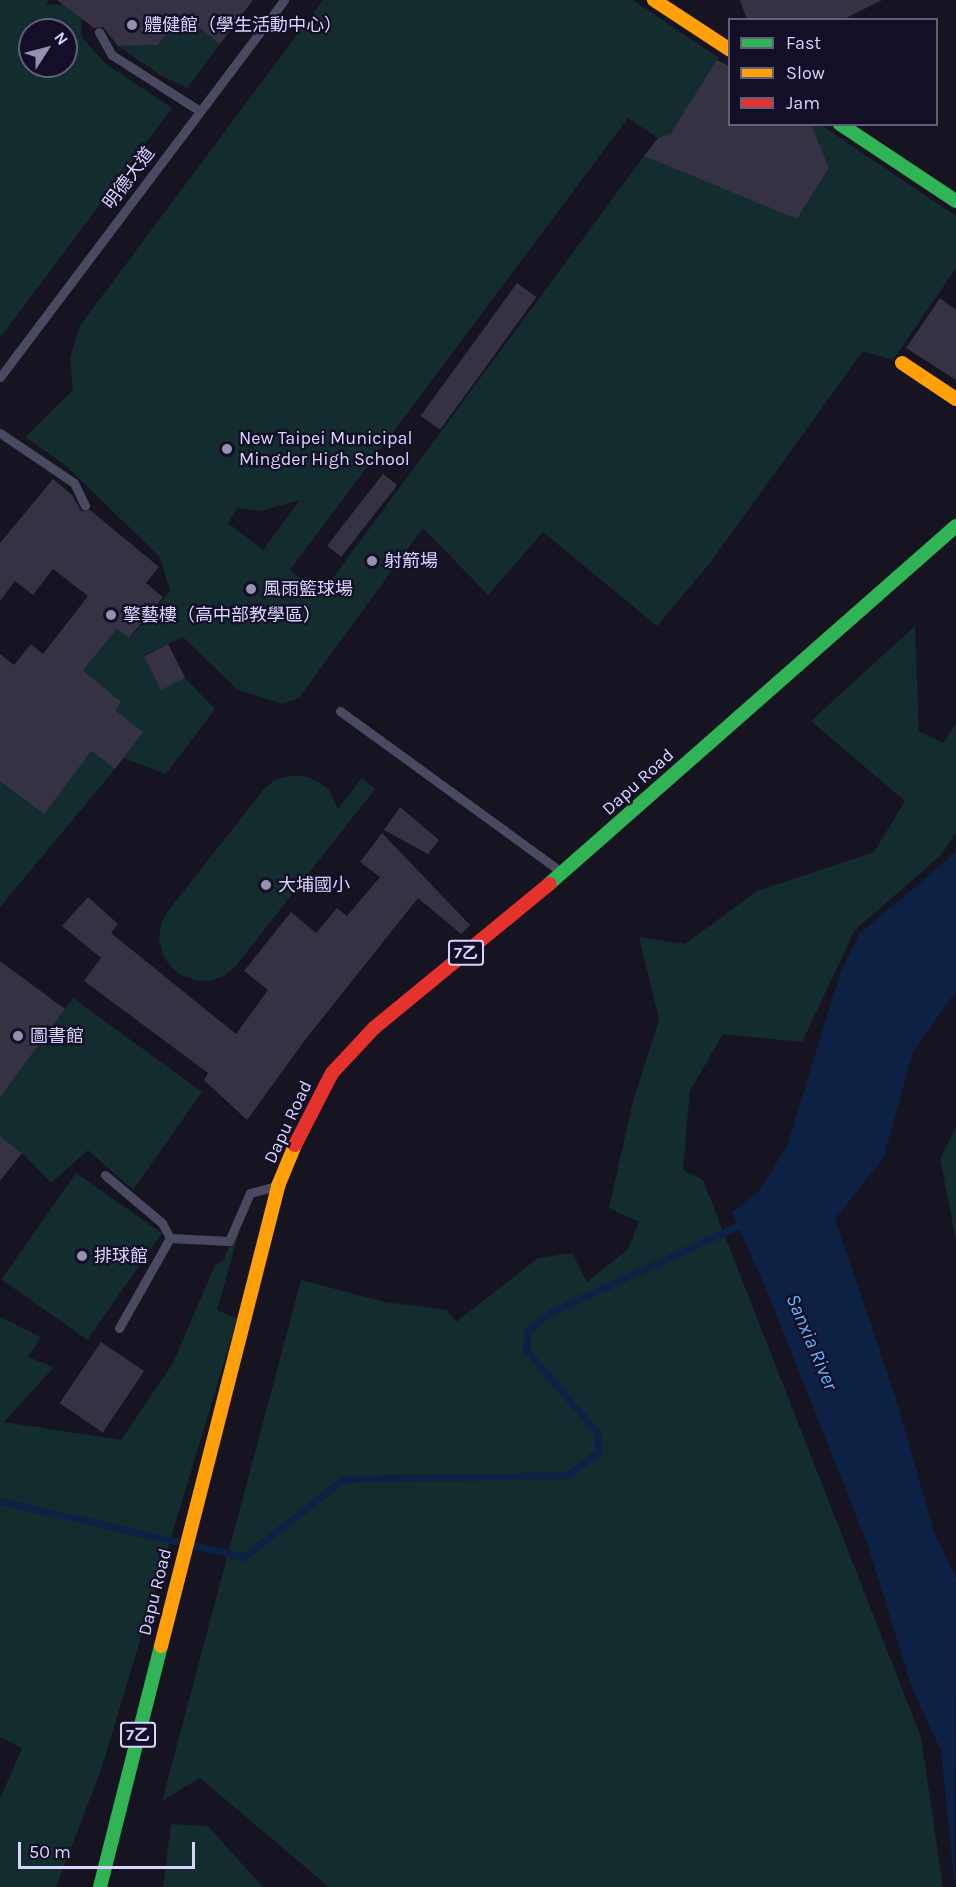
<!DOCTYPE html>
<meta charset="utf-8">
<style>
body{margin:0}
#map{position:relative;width:956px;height:1887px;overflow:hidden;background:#161421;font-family:Karla,"Noto Sans TC",sans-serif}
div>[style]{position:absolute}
.green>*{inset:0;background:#132c2d;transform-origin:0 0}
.water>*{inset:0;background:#0d2144}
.stream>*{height:7px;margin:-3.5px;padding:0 3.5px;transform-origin:3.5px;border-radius:3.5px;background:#0d2144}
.building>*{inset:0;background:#343243;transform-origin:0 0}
.lane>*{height:9px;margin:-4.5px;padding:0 4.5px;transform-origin:4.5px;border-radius:4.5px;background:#4a4962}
.fast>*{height:14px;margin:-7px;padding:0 7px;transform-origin:7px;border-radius:7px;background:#30b455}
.slow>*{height:14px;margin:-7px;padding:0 7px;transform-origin:7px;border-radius:7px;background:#ff9f0a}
.jam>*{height:14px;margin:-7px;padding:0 7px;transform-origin:7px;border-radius:7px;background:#e5322d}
.dots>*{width:16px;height:16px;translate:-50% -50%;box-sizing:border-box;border:3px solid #130f26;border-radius:50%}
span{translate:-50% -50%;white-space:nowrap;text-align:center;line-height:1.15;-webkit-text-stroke:4.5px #130f26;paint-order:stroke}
.shield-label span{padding:2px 4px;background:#130f26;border:2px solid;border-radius:4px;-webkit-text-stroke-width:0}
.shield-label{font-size:16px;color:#d9d4ff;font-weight:700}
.poi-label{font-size:18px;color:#d9d4ff}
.left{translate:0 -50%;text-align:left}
.street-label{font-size:18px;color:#d9d4ff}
.water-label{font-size:20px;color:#62b6ff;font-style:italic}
.legend{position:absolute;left:728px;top:18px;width:210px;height:108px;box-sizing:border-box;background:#130f26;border:2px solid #625e7d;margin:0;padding:8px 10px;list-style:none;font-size:18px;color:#d9d4ff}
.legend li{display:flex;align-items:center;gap:12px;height:30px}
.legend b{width:30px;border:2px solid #625e7d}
.north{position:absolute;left:18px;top:18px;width:60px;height:60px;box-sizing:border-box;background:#130f26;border:2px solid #625e7d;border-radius:50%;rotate:54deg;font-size:16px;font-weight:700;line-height:24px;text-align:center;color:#d9d4ff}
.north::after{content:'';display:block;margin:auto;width:21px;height:27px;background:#9591b1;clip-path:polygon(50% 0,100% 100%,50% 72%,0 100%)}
.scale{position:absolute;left:18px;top:1842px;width:177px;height:27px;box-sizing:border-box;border:3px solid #d9d4ff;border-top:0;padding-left:8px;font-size:18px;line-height:21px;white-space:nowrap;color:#d9d4ff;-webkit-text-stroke:4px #130f26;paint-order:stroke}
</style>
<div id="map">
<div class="green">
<i style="clip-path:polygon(evenodd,0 0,49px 0,46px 4px,64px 5px,81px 18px,82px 37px,106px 64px,172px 108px,0 338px,0 0,30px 30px,66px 30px,66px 66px,30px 66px,30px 30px)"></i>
<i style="clip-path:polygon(evenodd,323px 0,633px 0,719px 58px,670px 134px,658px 138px,628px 118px,290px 570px,321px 594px,644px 156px,797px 219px,829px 168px,811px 125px,821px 125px,956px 216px,956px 268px,893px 360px,863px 351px,710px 563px,657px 626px,543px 532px,488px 595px,423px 528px,299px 698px,283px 704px,238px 690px,183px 637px,144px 655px,161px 689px,185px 678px,215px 709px,166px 774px,123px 758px,142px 732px,115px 710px,121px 702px,83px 670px,117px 629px,130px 638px,170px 591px,160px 557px,65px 465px,25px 437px,73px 390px,70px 358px,79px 327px,323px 0,300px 500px,263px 550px,228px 523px,237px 508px,261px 511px,300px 500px)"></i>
<i style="clip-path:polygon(182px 14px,220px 44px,187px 88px,160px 75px,118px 46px,158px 45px)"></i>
<i style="clip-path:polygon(915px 626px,919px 731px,943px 743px,956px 724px,956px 832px,941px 855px,855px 930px,802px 1042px,723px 1034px,690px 1091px,683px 1170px,703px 1180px,921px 1737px,943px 1887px,329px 1887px,200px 1778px,162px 1801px,301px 1280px,385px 1302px,447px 1310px,456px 1322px,538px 1258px,572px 1253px,587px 1282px,628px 1249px,639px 1222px,609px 1208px,633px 1101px,659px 1020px,639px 937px,685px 944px,757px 891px,874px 852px,905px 801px,811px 721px)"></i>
<i style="clip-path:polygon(23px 697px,115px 769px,0 907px,0 781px)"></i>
<i style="clip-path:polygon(289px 776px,304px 776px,317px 781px,329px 790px,338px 809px,362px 778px,375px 789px,235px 967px,224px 976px,210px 981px,195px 980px,181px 975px,170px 966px,162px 953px,159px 939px,161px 924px,168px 911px,264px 789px,275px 780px)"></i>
<i style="clip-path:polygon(73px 998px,202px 1092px,133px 1190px,88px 1150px,51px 1183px,22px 1153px,0 1136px,0 1095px)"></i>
<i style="clip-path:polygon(956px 1127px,956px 1240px,940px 1159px)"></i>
<i style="left:76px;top:1173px;width:105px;height:130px;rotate:35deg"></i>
<i style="clip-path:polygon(241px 1218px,243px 1219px,217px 1310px,237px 1319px,101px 1770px,56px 1887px,0 1887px,0 1799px,22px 1748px,0 1737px,0 1317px,41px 1337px,28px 1357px,54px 1367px,4px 1422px,121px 1440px,173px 1363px,215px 1265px,223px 1261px)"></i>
<i style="clip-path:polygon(171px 1824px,208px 1826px,263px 1887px,163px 1887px)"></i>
</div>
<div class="water">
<i style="clip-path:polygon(956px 850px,956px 991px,913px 1052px,884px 1157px,835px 1219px,898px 1405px,934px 1532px,956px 1579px,955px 1887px,941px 1751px,912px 1688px,868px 1546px,769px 1296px,732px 1212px,759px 1191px,787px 1146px,840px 974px,859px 934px,946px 861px)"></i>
</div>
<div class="stream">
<i style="left:0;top:1501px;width:184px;rotate:12.9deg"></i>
<i style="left:193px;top:1545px;width:52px;rotate:13.2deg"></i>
<i style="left:244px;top:1557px;width:126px;rotate:-38.2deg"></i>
<i style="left:343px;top:1479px;width:225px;rotate:-1deg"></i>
<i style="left:568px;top:1475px;width:39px;rotate:-38deg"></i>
<i style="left:599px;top:1451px;width:20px;rotate:-99deg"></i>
<i style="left:596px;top:1431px;width:107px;rotate:-130.8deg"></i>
<i style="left:526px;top:1350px;width:19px;rotate:-87deg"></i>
<i style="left:527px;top:1331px;width:28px;rotate:-39deg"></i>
<i style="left:549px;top:1313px;width:217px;rotate:-24.8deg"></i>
</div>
<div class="building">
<i style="clip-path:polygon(57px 0,253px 0,220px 44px,182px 14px,158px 45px,118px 46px,103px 27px,94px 28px)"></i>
<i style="clip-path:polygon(740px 0,882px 0,842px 20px,747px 20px)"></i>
<i style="clip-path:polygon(717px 60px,729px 66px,729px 124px,811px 124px,829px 168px,797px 219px,644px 156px,658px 138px,670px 134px)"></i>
<i style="left:517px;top:283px;width:24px;height:164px;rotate:36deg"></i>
<i style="clip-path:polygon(940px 298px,956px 310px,956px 380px,906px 348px)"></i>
<i style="left:383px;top:474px;width:18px;height:91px;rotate:38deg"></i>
<i style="clip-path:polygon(53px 479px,72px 495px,81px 511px,90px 510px,159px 567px,146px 583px,163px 597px,129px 638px,117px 629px,83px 670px,121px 702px,115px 710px,143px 732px,115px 769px,91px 751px,44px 814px,0 781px,0 654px,14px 665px,31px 644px,43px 654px,88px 596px,53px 569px,33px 595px,15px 581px,0 601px,0 543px)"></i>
<i style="left:168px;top:644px;width:38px;height:27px;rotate:63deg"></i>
<i style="clip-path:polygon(400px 807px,439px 840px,428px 854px,384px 830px)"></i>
<i style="clip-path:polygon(382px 833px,470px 925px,461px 934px,418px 898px,305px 1040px,247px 1120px,204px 1080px,208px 1073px,84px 981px,101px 958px,62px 926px,88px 897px,118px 924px,111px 933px,236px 1034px,268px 990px,244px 971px,291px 912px,316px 933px,337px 908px,347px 916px,380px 877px,360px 862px)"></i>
<i style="clip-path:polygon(0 961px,65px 1009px,0 1097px)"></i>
<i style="clip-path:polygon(0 1136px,22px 1153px,0 1181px)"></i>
<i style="left:101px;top:1342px;width:52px;height:74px;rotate:34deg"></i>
</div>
<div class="lane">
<i style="left:99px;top:32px;width:26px;rotate:61deg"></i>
<i style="left:112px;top:55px;width:104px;rotate:32.5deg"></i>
<i style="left:0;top:377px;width:472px;rotate:-53deg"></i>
<i style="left:0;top:433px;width:89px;rotate:34deg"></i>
<i style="left:74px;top:483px;width:25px;rotate:64deg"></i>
<i style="left:340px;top:711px;width:271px;rotate:36deg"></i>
<i style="left:105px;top:1175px;width:75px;rotate:40.1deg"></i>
<i style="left:162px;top:1223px;width:17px;rotate:62deg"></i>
<i style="left:119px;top:1328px;width:103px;rotate:-60.5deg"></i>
<i style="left:170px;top:1238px;width:59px;rotate:2.9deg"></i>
<i style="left:229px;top:1241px;width:52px;rotate:-66.4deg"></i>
<i style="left:250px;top:1193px;width:24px;rotate:-15deg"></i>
</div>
<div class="fast">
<i style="left:840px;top:124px;width:139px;rotate:33.6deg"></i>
<i style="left:549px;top:884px;width:542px;rotate:-41.34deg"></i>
<i style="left:100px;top:1887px;width:249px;rotate:-75.8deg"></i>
</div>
<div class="slow">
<i style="left:654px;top:0;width:91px;rotate:33.3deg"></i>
<i style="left:902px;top:363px;width:65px;rotate:33.7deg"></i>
<i style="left:161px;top:1646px;width:475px;rotate:-75.7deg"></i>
<i style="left:278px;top:1186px;width:44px;rotate:-67.5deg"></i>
</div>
<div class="jam">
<i style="left:295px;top:1145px;width:81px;rotate:-62.8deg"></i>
<i style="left:332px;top:1073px;width:62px;rotate:-47deg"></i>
<i style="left:374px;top:1028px;width:227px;rotate:-39.4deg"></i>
</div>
<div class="dots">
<i style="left:132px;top:25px;background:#9591b1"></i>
<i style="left:227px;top:449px;background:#9591b1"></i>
<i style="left:372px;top:561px;background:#9591b1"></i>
<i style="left:251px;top:589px;background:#9591b1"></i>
<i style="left:111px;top:615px;background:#9591b1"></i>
<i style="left:266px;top:885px;background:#9591b1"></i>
<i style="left:18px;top:1036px;background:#9591b1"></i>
<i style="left:82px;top:1256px;background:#9591b1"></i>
</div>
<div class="shield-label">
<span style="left:466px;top:953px">7乙</span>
<span style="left:138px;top:1735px">7乙</span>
</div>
<div class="poi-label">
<span class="left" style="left:144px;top:25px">體健館（學生活動中心）</span>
<span class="left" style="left:239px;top:449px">New Taipei Municipal<br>Mingder High School</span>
<span class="left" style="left:384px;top:561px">射箭場</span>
<span class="left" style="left:263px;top:589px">風雨籃球場</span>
<span class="left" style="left:123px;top:615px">擎藝樓（高中部教學區）</span>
<span class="left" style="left:278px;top:885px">大埔國小</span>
<span class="left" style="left:30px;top:1036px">圖書館</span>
<span class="left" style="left:94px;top:1256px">排球館</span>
</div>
<div class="street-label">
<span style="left:129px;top:178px;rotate:-53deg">明德大道</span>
<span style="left:638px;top:782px;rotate:-42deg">Dapu Road</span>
<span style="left:288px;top:1122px;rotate:-65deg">Dapu Road</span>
<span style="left:155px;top:1592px;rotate:-76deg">Dapu Road</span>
</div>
<div class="water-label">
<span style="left:812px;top:1342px;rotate:67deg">Sanxia River</span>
</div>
<ul class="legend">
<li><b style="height:8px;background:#30b455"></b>Fast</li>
<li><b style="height:8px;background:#ff9f0a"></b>Slow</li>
<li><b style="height:8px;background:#e5322d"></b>Jam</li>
</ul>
<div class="north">N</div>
<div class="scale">50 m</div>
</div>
